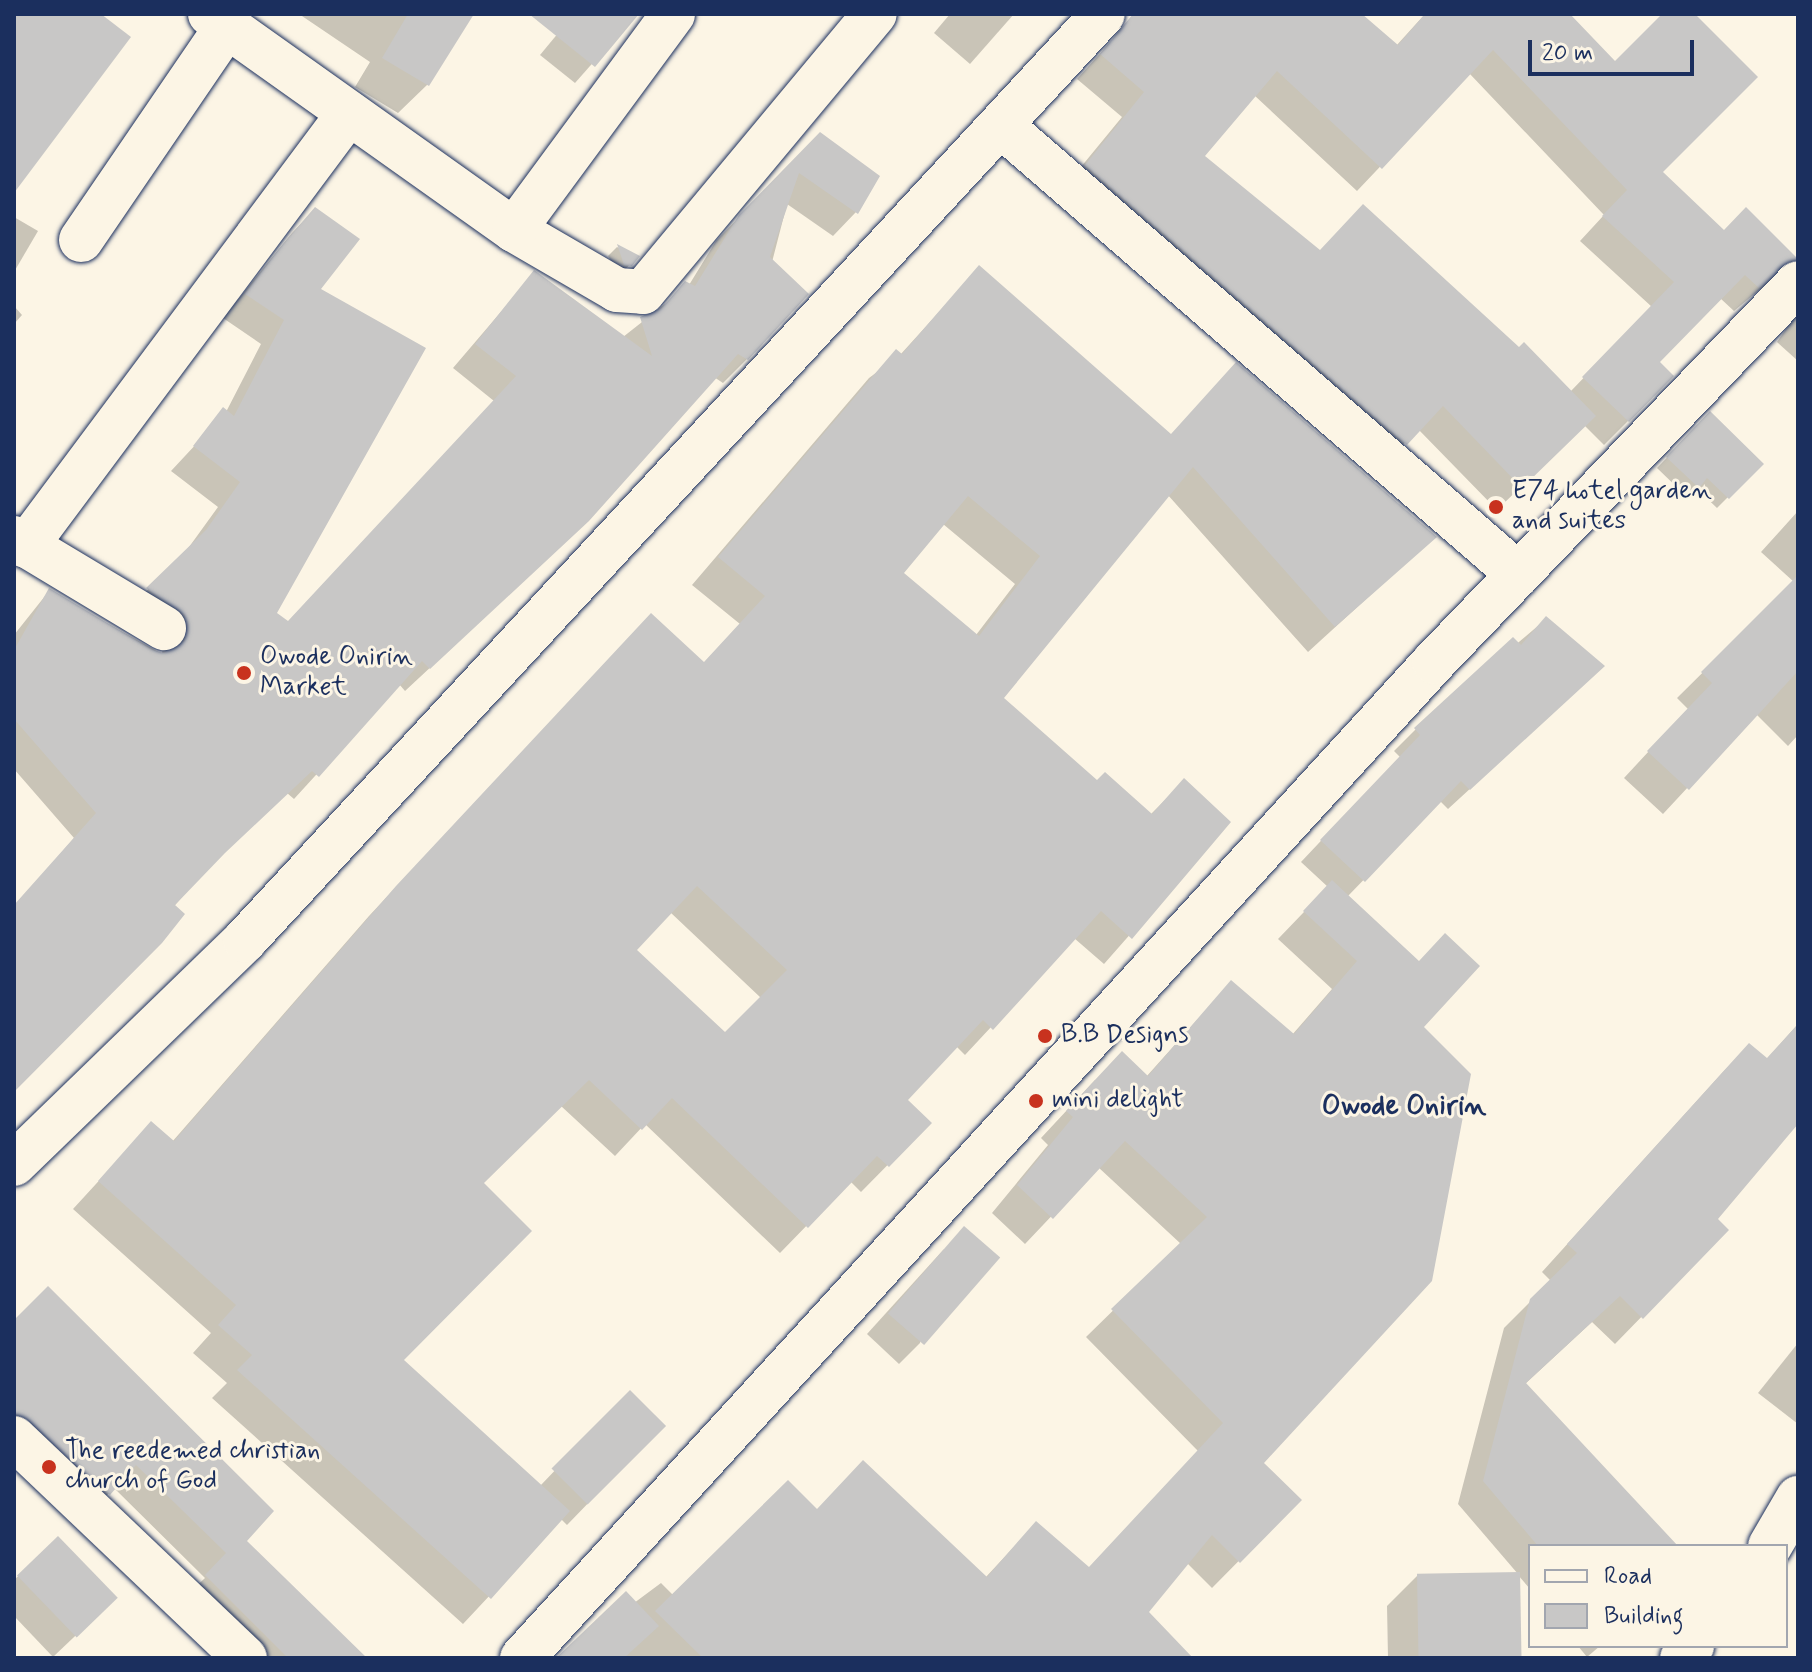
<!DOCTYPE html>
<style>
body{margin:0}
#map{position:relative;width:1812px;height:1672px;overflow:hidden;background:#fcf5e5;font-family:Mynerve,sans-serif}
div>[style]{position:absolute}
.shadow>*{inset:0;background:#0003}
.building>*{inset:0;background:#c8c7c6;transform-origin:0 0}
.roads{filter:drop-shadow(0 0 2px #1b2f5e) drop-shadow(0 0 2px #1b2f5e)}
.minor>*{height:44px;margin:-22px;padding:0 22px;transform-origin:22px;border-radius:22px;background:#fcf5e5}
.dots>*{width:22px;height:22px;translate:-50% -50%;box-sizing:border-box;border:4px solid #fcf5e5;border-radius:50%}
span{translate:-50% -50%;white-space:nowrap;text-align:center;line-height:1.15;-webkit-text-stroke:6px #fcf5e5;paint-order:stroke}
.poi-label{font-size:26px;color:#1b2f5e}
.left{translate:0 -50%;text-align:left}
.neighbourhood-label{font-size:28px;color:#1b2f5e;font-weight:700}
.frame{position:absolute;inset:0;border:16px solid #1b2f5e;pointer-events:none}
.legend{position:absolute;left:1528px;top:1544px;width:260px;height:104px;box-sizing:border-box;background:#fcf5e5;border:2px solid #a2a6af;margin:0;padding:10px 14px;list-style:none;font-size:24px;color:#1b2f5e}
.legend li{display:flex;align-items:center;gap:16px;height:40px}
.legend b{width:40px;border:2px solid #a2a6af}
.scale{position:absolute;left:1528px;top:40px;width:166px;height:36px;box-sizing:border-box;border:4px solid #1b2f5e;border-top:0;padding-left:10px;font-size:24px;line-height:28px;white-space:nowrap;color:#1b2f5e;-webkit-text-stroke:6px #fcf5e5;paint-order:stroke}
</style>
<div id="map">
<div class="shadow">
<i style="clip-path:polygon(299px 14px,469px 14px,427px 85px,398px 113px,355px 87px,370px 62px)"></i>
<i style="clip-path:polygon(574px 14px,636px 14px,575px 83px,540px 55px)"></i>
<i style="clip-path:polygon(950px 14px,1014px 14px,970px 64px,934px 33px)"></i>
<i style="clip-path:polygon(evenodd,1136px 14px,1359px 14px,1396px 46px,1425px 14px,1567px 14px,1614px 64px,1665px 14px,1692px 14px,1660px 172px,1723px 233px,1796px 259px,1734px 311px,1720px 298px,1658px 362px,1628px 421px,1604px 445px,1584px 425px,1497px 510px,1418px 429px,1382px 467px,1062px 190px,1122px 117px,1077px 79px,1136px 14px,1469px 73px,1604px 215px,1580px 241px,1652px 307px,1570px 392px,1519px 350px,1319px 252px,1202px 156px,1254px 95px,1357px 191px,1469px 73px)"></i>
<i style="clip-path:polygon(796px 158px,856px 212px,833px 236px,787px 204px,747px 359px,723px 383px,714px 377px,563px 544px,405px 691px,399px 684px,294px 799px,287px 793px,211px 864px,14px 1089px,14px 908px,74px 838px,14px 769px,14px 635px,49px 591px,162px 654px,163px 639px,124px 613px,184px 554px,218px 507px,171px 471px,226px 412px,261px 344px,223px 318px,292px 233px,315px 209px,318px 290px,275px 614px,287px 623px,494px 401px,453px 368px,534px 273px,623px 337px,689px 285px,716px 241px)"></i>
<i style="clip-path:polygon(14px 217px,38px 231px,14px 272px)"></i>
<i style="clip-path:polygon(617px 247px,637px 257px,620px 275px,608px 256px)"></i>
<i style="clip-path:polygon(evenodd,979px 268px,1170px 436px,1434px 537px,1308px 652px,1167px 494px,1001px 698px,1097px 783px,1150px 815px,1184px 781px,1229px 822px,1104px 964px,1074px 938px,965px 1055px,956px 1046px,905px 1100px,929px 1123px,861px 1192px,850px 1181px,780px 1253px,645px 1124px,615px 1156px,561px 1106px,481px 1184px,401px 1361px,540px 1486px,609px 1414px,663px 1426px,567px 1525px,561px 1519px,463px 1624px,212px 1398px,227px 1383px,193px 1353px,211px 1333px,73px 1209px,151px 1124px,172px 1142px,369px 916px,625px 642px,703px 664px,740px 624px,692px 585px,869px 378px,900px 355px,979px 268px,943px 524px,1015px 584px,976px 635px,901px 573px,943px 524px,979px 268px,670px 912px,761px 998px,725px 1035px,634px 950px,670px 912px)"></i>
<i style="clip-path:polygon(14px 306px,22px 315px,14px 324px)"></i>
<i style="clip-path:polygon(1798px 312px,1798px 361px,1777px 342px)"></i>
<i style="clip-path:polygon(1710px 413px,1761px 464px,1717px 508px,1696px 488px,1687px 497px,1657px 468px)"></i>
<i style="clip-path:polygon(1798px 511px,1798px 735px,1788px 746px,1756px 714px,1663px 814px,1624px 778px,1688px 709px,1677px 698px,1794px 582px,1761px 552px)"></i>
<i style="clip-path:polygon(1546px 619px,1581px 687px,1448px 809px,1440px 801px,1347px 897px,1421px 1027px,1261px 1463px,1299px 1500px,1212px 1588px,1187px 1563px,1147px 1612px,1191px 1658px,560px 1658px,661px 1583px,673px 1595px,816px 1511px,985px 1578px,1036px 1523px,1088px 1569px,1198px 1451px,1086px 1337px,1181px 1244px,1098px 1167px,1025px 1244px,992px 1213px,1048px 1145px,1041px 1138px,1095px 1080px,1146px 1077px,1231px 982px,1292px 1035px,1332px 989px,1278px 939px,1328px 887px,1301px 862px,1400px 757px,1394px 751px,1415px 730px)"></i>
<i style="clip-path:polygon(1798px 1024px,1798px 1121px,1715px 1219px,1726px 1230px,1615px 1344px,1592px 1322px,1525px 1384px,1675px 1546px,1530px 1546px,1530px 1589px,1518px 1575px,1520px 1658px,1388px 1658px,1387px 1606px,1418px 1575px,1518px 1574px,1458px 1504px,1504px 1328px,1551px 1281px,1542px 1272px,1723px 1072px,1749px 1045px,1766px 1060px)"></i>
<i style="clip-path:polygon(944px 1249px,920px 1343px,899px 1364px,867px 1334px)"></i>
<i style="clip-path:polygon(14px 1323px,244px 1541px,364px 1658px,242px 1658px,183px 1599px,205px 1578px,114px 1488px,86px 1517px,14px 1452px)"></i>
<i style="clip-path:polygon(1798px 1343px,1798px 1424px,1758px 1393px)"></i>
<i style="clip-path:polygon(58px 1539px,93px 1619px,53px 1657px,14px 1616px,14px 1580px)"></i>
<i style="clip-path:polygon(1578px 1646px,1600px 1646px,1587px 1657px)"></i>
</div>
<div class="building">
<i style="clip-path:polygon(14px 14px,101px 14px,131px 37px,14px 193px)"></i>
<i style="clip-path:polygon(408px 14px,474px 14px,429px 86px,382px 58px)"></i>
<i style="clip-path:polygon(529px 14px,639px 14px,595px 67px)"></i>
<i style="clip-path:polygon(1133px 14px,1362px 14px,1398px 45px,1425px 14px,1570px 14px,1615px 61px,1662px 14px,1695px 14px,1758px 77px,1663px 172px,1724px 230px,1746px 207px,1798px 259px,1759px 288px,1745px 275px,1660px 362px,1674px 376px,1629px 422px,1582px 377px,1674px 282px,1602px 216px,1627px 190px,1493px 50px,1382px 169px,1277px 71px,1205px 156px,1320px 250px,1363px 204px,1519px 347px,1524px 342px,1596px 416px,1522px 488px,1443px 406px,1407px 445px,1085px 165px,1144px 92px,1100px 54px)"></i>
<i style="clip-path:polygon(820px 132px,880px 176px,858px 214px,799px 173px,770px 257px,809px 294px,748px 360px,738px 354px,589px 521px,430px 669px,422px 661px,319px 777px,312px 771px,225px 853px,175px 905px,185px 914px,162px 943px,14px 1092px,14px 905px,96px 813px,14px 719px,14px 650px,49px 588px,152px 650px,164px 653px,185px 641px,185px 615px,146px 588px,206px 530px,240px 482px,193px 446px,223px 407px,234px 416px,284px 320px,245px 294px,279px 249px,315px 207px,360px 239px,321px 289px,426px 348px,277px 613px,288px 621px,516px 376px,475px 344px,534px 270px,652px 356px,640px 317px,662px 308px,685px 281px,695px 286px,739px 215px)"></i>
<i style="clip-path:polygon(617px 244px,640px 256px,632px 266px,624px 265px)"></i>
<i style="clip-path:polygon(evenodd,979px 265px,1171px 434px,1236px 362px,1437px 537px,1335px 627px,1193px 467px,1004px 698px,1097px 780px,1105px 772px,1152px 814px,1184px 778px,1231px 822px,1132px 939px,1101px 911px,993px 1030px,983px 1020px,908px 1100px,932px 1123px,889px 1167px,877px 1156px,808px 1228px,672px 1098px,642px 1130px,589px 1080px,484px 1183px,532px 1231px,404px 1360px,570px 1511px,491px 1599px,237px 1370px,252px 1355px,218px 1325px,236px 1305px,98px 1181px,151px 1121px,174px 1141px,396px 886px,651px 613px,704px 662px,765px 596px,718px 557px,896px 349px,902px 354px,979px 265px,968px 496px,1040px 556px,979px 636px,904px 573px,968px 496px,979px 265px,697px 886px,787px 970px,725px 1032px,637px 950px,697px 886px)"></i>
<i style="clip-path:polygon(1710px 411px,1764px 464px,1729px 499px,1707px 478px,1699px 488px,1666px 457px)"></i>
<i style="clip-path:polygon(1798px 575px,1798px 671px,1689px 790px,1647px 751px,1712px 683px,1701px 672px)"></i>
<i style="clip-path:polygon(1546px 616px,1605px 666px,1470px 790px,1461px 781px,1365px 882px,1320px 840px,1420px 735px,1414px 728px,1513px 637px,1521px 645px)"></i>
<i style="clip-path:polygon(1332px 880px,1419px 961px,1445px 933px,1480px 966px,1424px 1027px,1471px 1074px,1432px 1281px,1264px 1463px,1302px 1500px,1240px 1563px,1212px 1535px,1149px 1612px,1193px 1658px,703px 1658px,655px 1611px,788px 1480px,817px 1509px,863px 1460px,987px 1577px,1036px 1521px,1089px 1567px,1223px 1423px,1111px 1309px,1207px 1217px,1125px 1141px,1053px 1219px,1017px 1185px,1073px 1117px,1066px 1111px,1122px 1051px,1148px 1076px,1231px 980px,1294px 1034px,1357px 961px,1303px 911px)"></i>
<i style="clip-path:polygon(1798px 1024px,1798px 1124px,1718px 1219px,1729px 1230px,1643px 1319px,1620px 1296px,1526px 1383px,1678px 1546px,1538px 1546px,1483px 1481px,1530px 1299px,1577px 1253px,1567px 1244px,1749px 1043px,1767px 1058px)"></i>
<i style="left:964px;top:1226px;width:48px;height:116px;rotate:41deg"></i>
<i style="clip-path:polygon(48px 1286px,274px 1511px,247px 1541px,367px 1658px,288px 1658px,205px 1575px,226px 1553px,136px 1465px,110px 1495px,14px 1412px,14px 1320px)"></i>
<i style="left:630px;top:1390px;width:51px;height:111px;rotate:45deg"></i>
<i style="left:58px;top:1536px;width:86px;height:57px;rotate:46deg"></i>
<i style="left:1520px;top:1572px;width:86px;height:103px;rotate:89deg"></i>
<i style="clip-path:polygon(626px 1591px,659px 1626px,624px 1658px,556px 1658px)"></i>
</div>
<div class="roads">
<div class="minor">
<i style="left:210px;top:14px;width:373px;rotate:35.4deg"></i>
<i style="left:514px;top:230px;width:119px;rotate:30.2deg"></i>
<i style="left:617px;top:290px;width:26px;rotate:4deg"></i>
<i style="left:643px;top:292px;width:362px;rotate:-50.2deg"></i>
<i style="left:1004px;top:128px;width:681px;rotate:40.95deg"></i>
<i style="left:514px;top:230px;width:268px;rotate:-53.6deg"></i>
<i style="left:81px;top:240px;width:259px;rotate:-55.7deg"></i>
<i style="left:14px;top:538px;width:175px;rotate:31deg"></i>
<i style="left:26px;top:546px;width:540px;rotate:-53.28deg"></i>
<i style="left:14px;top:1164px;width:322px;rotate:-44.1deg"></i>
<i style="left:245px;top:940px;width:1262px;rotate:-47.18deg"></i>
<i style="left:14px;top:1438px;width:319px;rotate:43.6deg"></i>
<i style="left:1770px;top:1546px;width:56px;rotate:-59.7deg"></i>
<i style="left:522px;top:1658px;width:1350px;rotate:-47.52deg"></i>
<i style="left:1434px;top:662px;width:525px;rotate:-46.16deg"></i>
<i style="left:1682px;top:1658px;width:16px;rotate:-50deg"></i>
</div>
</div>
<div class="dots">
<i style="left:1496px;top:507px;background:#c8321e"></i>
<i style="left:244px;top:673px;background:#c8321e"></i>
<i style="left:1045px;top:1036px;background:#c8321e"></i>
<i style="left:1036px;top:1101px;background:#c8321e"></i>
<i style="left:49px;top:1467px;background:#c8321e"></i>
</div>
<div class="poi-label">
<span class="left" style="left:1512px;top:507px">E74 hotel garden<br>and suites</span>
<span class="left" style="left:260px;top:673px">Owode Onirin<br>Market</span>
<span class="left" style="left:1061px;top:1036px">B.B Designs</span>
<span class="left" style="left:1052px;top:1101px">mini delight</span>
<span class="left" style="left:65px;top:1467px">The reedemed christian<br>church of God</span>
</div>
<div class="neighbourhood-label">
<span style="left:1404px;top:1107px">Owode Onirin</span>
</div>
<div class="frame"></div>
<ul class="legend">
<li><b style="height:10px;background:#fcf5e5"></b>Road</li>
<li><b style="height:22px;background:#c8c7c6"></b>Building</li>
</ul>
<div class="scale">20 m</div>
</div>
